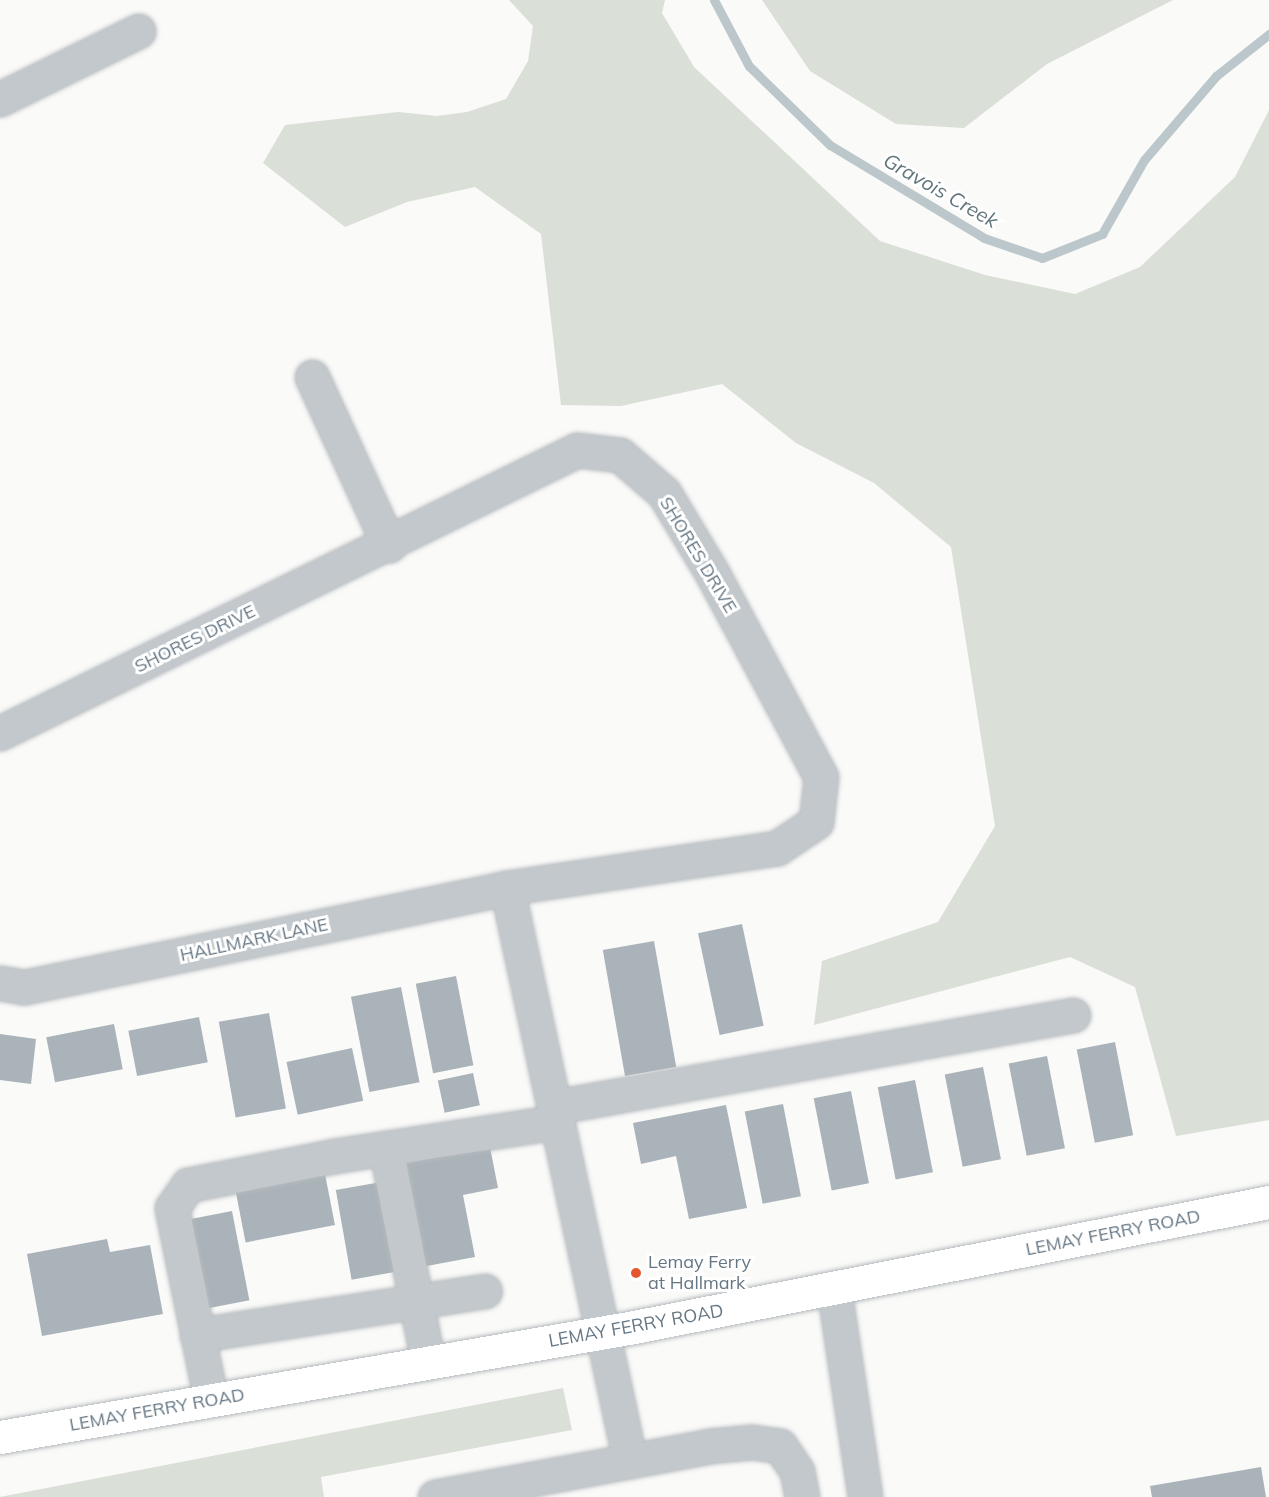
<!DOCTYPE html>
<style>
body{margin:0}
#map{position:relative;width:1269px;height:1497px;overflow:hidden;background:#fafaf8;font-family:Mulish,sans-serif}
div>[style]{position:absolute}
.green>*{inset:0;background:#dadfd7}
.stream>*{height:9px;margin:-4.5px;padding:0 4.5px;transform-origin:4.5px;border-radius:4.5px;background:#bbc7cb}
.building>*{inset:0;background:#aab3b9;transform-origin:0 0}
.roads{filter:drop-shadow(0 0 2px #b5babe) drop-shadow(0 0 2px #b5babe)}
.minor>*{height:33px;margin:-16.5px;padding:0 16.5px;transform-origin:16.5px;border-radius:16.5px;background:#c3c8cc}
.major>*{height:33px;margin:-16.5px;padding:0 16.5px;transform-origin:16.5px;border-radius:16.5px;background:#fff}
.dots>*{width:16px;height:16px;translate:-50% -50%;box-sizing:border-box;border:3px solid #fff;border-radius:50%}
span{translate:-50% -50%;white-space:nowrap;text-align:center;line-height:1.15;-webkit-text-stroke:6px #fff;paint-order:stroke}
.street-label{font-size:18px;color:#657683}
.poi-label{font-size:18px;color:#657683}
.left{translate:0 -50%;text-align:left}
.water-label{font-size:20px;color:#60757c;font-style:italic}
</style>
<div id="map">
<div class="green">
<i style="clip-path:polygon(509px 0,665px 0,662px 13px,694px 67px,880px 241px,985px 275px,1075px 294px,1140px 267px,1235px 177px,1269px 110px,1269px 1120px,1176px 1136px,1135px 987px,1070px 957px,814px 1025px,822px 961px,938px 922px,995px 826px,951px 547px,874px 483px,796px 443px,722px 384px,621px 406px,561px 405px,541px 234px,475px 187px,407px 202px,345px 227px,263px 163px,285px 125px,398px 112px,437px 116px,467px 112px,506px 99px,528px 61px,533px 26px)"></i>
<i style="clip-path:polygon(762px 0,1173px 0,1047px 64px,964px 128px,896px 124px,810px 71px)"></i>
<i style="clip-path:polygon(563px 1388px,572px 1430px,321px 1477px,324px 1497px,0 1497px)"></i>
</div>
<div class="stream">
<i style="left:714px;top:0;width:75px;rotate:62.1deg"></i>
<i style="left:749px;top:66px;width:113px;rotate:44.3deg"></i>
<i style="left:830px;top:145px;width:180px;rotate:31.1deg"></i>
<i style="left:984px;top:238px;width:61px;rotate:19deg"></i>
<i style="left:1042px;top:258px;width:65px;rotate:-21.8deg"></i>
<i style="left:1102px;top:234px;width:85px;rotate:-60.4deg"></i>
<i style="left:1144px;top:160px;width:111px;rotate:-49.4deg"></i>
<i style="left:1216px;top:76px;width:68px;rotate:-38.4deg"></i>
</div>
<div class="building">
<i style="left:742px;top:924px;width:104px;height:45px;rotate:78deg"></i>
<i style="left:654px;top:941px;width:128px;height:52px;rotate:80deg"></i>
<i style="left:456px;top:976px;width:91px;height:41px;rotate:79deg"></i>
<i style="left:401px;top:987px;width:97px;height:51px;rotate:79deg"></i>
<i style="left:269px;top:1013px;width:97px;height:51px;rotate:80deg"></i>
<i style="left:199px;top:1017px;width:46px;height:72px;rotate:79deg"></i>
<i style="left:114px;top:1024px;width:46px;height:69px;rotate:79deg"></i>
<i style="clip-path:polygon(0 1034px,36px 1039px,31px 1084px,0 1080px)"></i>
<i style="left:1115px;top:1042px;width:95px;height:39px;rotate:79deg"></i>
<i style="left:352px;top:1048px;width:54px;height:67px;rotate:78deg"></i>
<i style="left:1047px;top:1056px;width:94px;height:39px;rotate:79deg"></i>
<i style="left:983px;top:1067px;width:94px;height:39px;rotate:79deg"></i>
<i style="left:473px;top:1073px;width:33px;height:36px;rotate:78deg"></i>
<i style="left:915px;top:1080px;width:94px;height:38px;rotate:79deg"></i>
<i style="left:851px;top:1091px;width:94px;height:38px;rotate:79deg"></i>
<i style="left:783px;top:1104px;width:94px;height:39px;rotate:79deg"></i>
<i style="clip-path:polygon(726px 1105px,747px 1208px,689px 1219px,676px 1156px,641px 1164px,633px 1123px)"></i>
<i style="clip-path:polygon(490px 1147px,498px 1188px,463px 1195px,475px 1257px,416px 1268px,396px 1165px)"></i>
<i style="left:325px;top:1174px;width:52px;height:91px;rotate:79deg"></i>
<i style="left:387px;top:1181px;width:91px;height:52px;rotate:80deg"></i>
<i style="left:232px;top:1211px;width:91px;height:51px;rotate:79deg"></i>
<i style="clip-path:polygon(107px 1239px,110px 1252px,150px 1245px,163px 1314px,42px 1336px,27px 1254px)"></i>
<i style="clip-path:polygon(1261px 1467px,1266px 1497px,1152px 1497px,1150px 1486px)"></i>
</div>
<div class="roads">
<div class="minor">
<i style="left:0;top:99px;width:154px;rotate:-26.2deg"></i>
<i style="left:312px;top:377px;width:185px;rotate:65.4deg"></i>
<i style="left:0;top:733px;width:643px;rotate:-26.13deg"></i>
<i style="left:577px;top:450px;width:43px;rotate:6.6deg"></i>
<i style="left:620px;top:455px;width:58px;rotate:40.8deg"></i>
<i style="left:664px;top:493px;width:93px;rotate:59deg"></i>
<i style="left:712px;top:573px;width:231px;rotate:61.9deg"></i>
<i style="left:821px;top:777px;width:45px;rotate:96.3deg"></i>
<i style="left:816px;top:822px;width:47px;rotate:146.3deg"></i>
<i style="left:777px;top:848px;width:273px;rotate:171.6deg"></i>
<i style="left:507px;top:888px;width:494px;rotate:168.4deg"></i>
<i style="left:23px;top:987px;width:23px;rotate:-170deg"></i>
<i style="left:507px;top:888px;width:586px;rotate:77.88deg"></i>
<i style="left:554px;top:1107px;width:527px;rotate:-10.05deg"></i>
<i style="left:386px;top:1148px;width:219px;rotate:78.9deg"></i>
<i style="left:834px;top:1289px;width:210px;rotate:81.5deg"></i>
<i style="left:197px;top:1335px;width:291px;rotate:-8.7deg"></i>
<i style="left:211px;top:1400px;width:196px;rotate:-101.5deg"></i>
<i style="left:172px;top:1208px;width:28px;rotate:-55deg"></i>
<i style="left:188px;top:1185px;width:149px;rotate:-11.2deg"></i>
<i style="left:334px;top:1156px;width:226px;rotate:-8.7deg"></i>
<i style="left:435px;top:1497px;width:279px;rotate:-10.5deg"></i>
<i style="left:709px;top:1446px;width:43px;rotate:-5.3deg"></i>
<i style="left:752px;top:1442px;width:28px;rotate:8deg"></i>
<i style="left:780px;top:1446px;width:30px;rotate:56deg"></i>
<i style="left:797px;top:1471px;width:26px;rotate:79deg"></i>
</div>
<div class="major">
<i style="left:0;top:1437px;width:643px;rotate:-9.84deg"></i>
<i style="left:634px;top:1327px;width:647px;rotate:-11.14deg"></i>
</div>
</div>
<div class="dots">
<i style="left:636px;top:1273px;background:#e4572e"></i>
</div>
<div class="street-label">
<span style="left:698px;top:555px;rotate:59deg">SHORES DRIVE</span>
<span style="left:195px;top:639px;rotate:-26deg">SHORES DRIVE</span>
<span style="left:254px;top:940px;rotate:-12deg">HALLMARK LANE</span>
<span style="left:1113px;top:1233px;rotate:-11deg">LEMAY FERRY ROAD</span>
<span style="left:636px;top:1326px;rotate:-10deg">LEMAY FERRY ROAD</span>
<span style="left:157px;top:1410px;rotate:-10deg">LEMAY FERRY ROAD</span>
</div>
<div class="poi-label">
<span class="left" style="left:648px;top:1273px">Lemay Ferry<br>at Hallmark</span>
</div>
<div class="water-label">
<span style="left:941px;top:190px;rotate:30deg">Gravois Creek</span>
</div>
</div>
